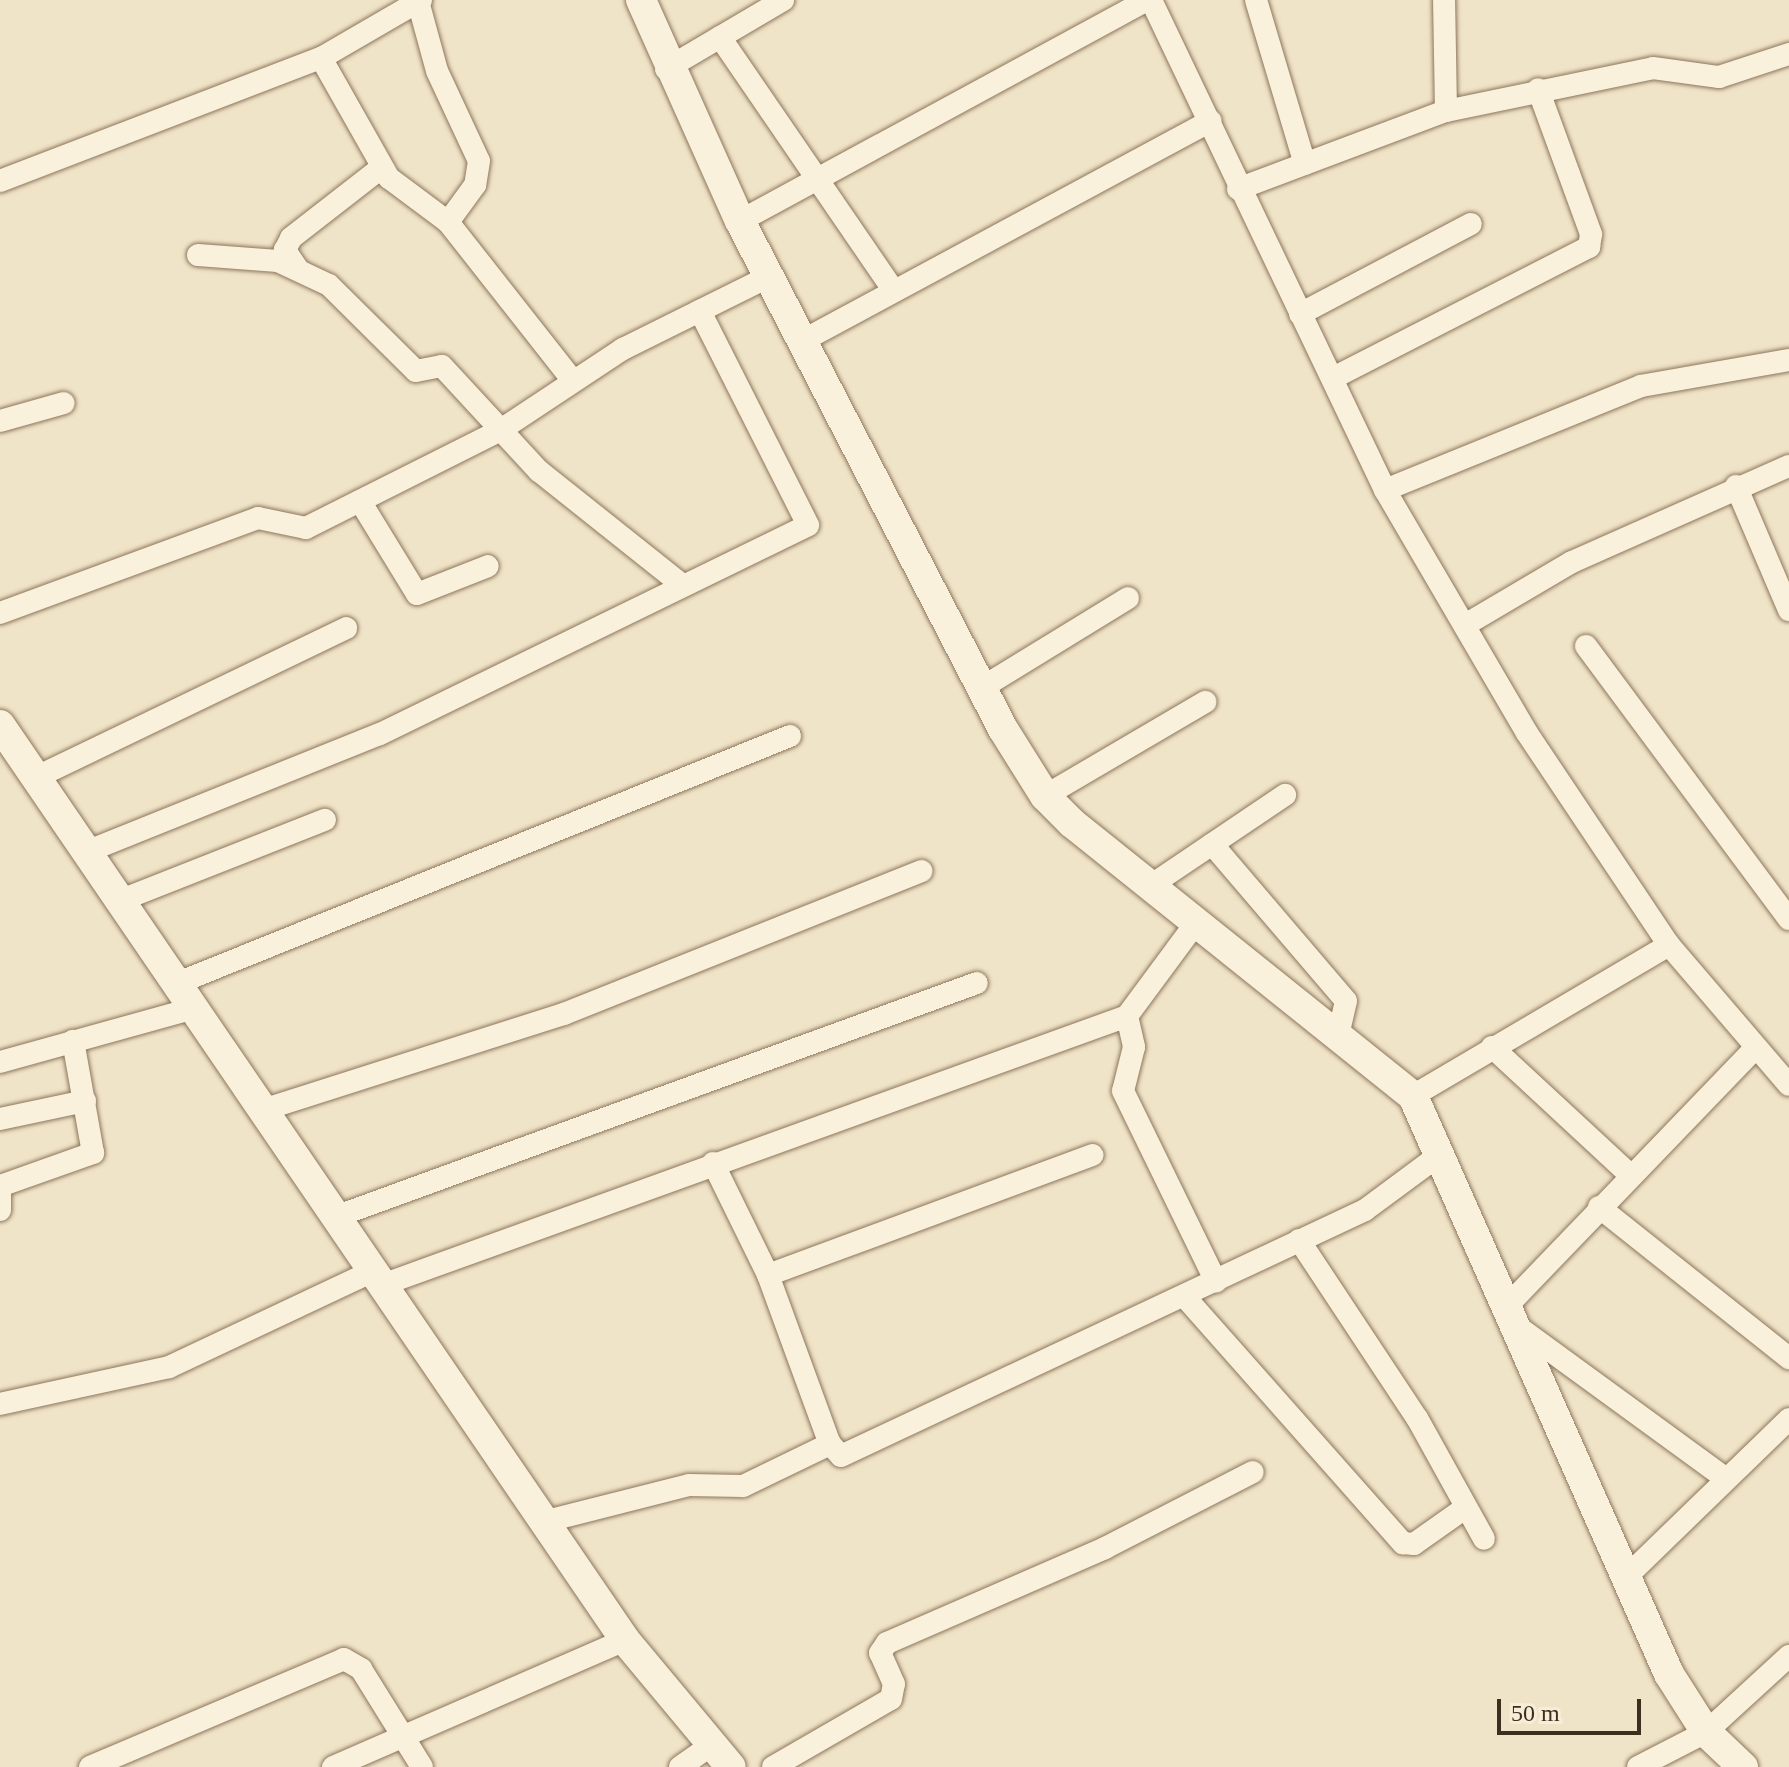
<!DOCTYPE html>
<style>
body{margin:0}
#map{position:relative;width:1789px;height:1767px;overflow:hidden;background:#f0e4c8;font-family:"Times New Roman",serif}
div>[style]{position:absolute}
.roads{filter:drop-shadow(0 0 2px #8d765c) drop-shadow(0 0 2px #8d765c)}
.street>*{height:22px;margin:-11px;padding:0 11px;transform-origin:11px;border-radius:11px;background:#faf1dc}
.secondary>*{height:30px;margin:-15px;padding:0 15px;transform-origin:15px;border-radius:15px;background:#faf1dc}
span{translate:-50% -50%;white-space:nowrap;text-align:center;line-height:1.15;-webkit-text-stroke:6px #f7eed8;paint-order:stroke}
.scale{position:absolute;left:1497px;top:1699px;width:144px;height:36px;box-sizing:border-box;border:4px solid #3d2e20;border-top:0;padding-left:10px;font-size:24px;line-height:28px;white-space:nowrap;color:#3d2e20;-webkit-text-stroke:6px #f7eed8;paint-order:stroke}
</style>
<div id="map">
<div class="roads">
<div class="street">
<i style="left:421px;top:0;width:116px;rotate:149.9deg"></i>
<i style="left:321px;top:58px;width:138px;rotate:60.5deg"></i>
<i style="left:389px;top:178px;width:74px;rotate:36.7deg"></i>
<i style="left:448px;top:222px;width:202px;rotate:51.8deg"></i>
<i style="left:1151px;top:0;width:543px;rotate:64.47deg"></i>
<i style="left:1385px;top:490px;width:281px;rotate:59.7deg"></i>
<i style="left:1527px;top:733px;width:255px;rotate:56.2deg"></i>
<i style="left:1669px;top:945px;width:297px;rotate:149.5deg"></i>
<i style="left:1256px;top:0;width:171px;rotate:73.4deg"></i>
<i style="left:419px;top:5px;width:68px;rotate:74.7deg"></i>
<i style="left:437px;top:71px;width:99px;rotate:65deg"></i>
<i style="left:479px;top:161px;width:24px;rotate:99deg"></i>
<i style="left:475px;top:185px;width:46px;rotate:126.1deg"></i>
<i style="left:720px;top:37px;width:306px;rotate:55.6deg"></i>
<i style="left:666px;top:69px;width:136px;rotate:-30.5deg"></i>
<i style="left:1446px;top:111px;width:211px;rotate:-11.7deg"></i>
<i style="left:1653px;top:68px;width:67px;rotate:7.8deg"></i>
<i style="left:1719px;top:77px;width:74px;rotate:-18.2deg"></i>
<i style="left:0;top:181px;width:344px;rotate:-21deg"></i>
<i style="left:1238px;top:189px;width:222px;rotate:-20.6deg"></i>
<i style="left:1446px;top:111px;width:111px;rotate:-91deg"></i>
<i style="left:740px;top:221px;width:463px;rotate:-28.5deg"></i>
<i style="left:198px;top:255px;width:80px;rotate:4.3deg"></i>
<i style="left:278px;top:261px;width:56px;rotate:25.2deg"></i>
<i style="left:329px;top:285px;width:122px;rotate:44.7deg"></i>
<i style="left:416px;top:371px;width:26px;rotate:-11deg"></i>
<i style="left:442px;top:366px;width:143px;rotate:47.3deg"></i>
<i style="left:539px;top:471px;width:181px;rotate:38.5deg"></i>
<i style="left:297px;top:268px;width:22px;rotate:-124deg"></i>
<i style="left:285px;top:250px;width:13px;rotate:-63deg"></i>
<i style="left:291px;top:238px;width:114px;rotate:-37.9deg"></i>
<i style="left:1300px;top:314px;width:193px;rotate:-27.8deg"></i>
<i style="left:802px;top:341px;width:464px;rotate:-28.3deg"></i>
<i style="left:1333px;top:378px;width:288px;rotate:-27.1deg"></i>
<i style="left:1589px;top:247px;width:13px;rotate:-81deg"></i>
<i style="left:1591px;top:234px;width:154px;rotate:-110.1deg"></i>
<i style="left:0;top:421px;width:66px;rotate:-15.7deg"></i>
<i style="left:1736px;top:486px;width:135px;rotate:66.9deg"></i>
<i style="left:1385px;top:490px;width:276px;rotate:-22.1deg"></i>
<i style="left:1641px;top:386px;width:150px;rotate:-10deg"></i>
<i style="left:360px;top:501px;width:109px;rotate:58.5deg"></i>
<i style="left:417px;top:594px;width:76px;rotate:-21.5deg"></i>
<i style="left:0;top:613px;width:275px;rotate:-20.2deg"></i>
<i style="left:258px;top:518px;width:49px;rotate:11.8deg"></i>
<i style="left:306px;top:528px;width:216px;rotate:-26.7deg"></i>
<i style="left:499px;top:431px;width:149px;rotate:-33.5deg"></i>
<i style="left:623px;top:349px;width:164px;rotate:-26.4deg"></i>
<i style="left:1465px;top:625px;width:124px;rotate:-30.5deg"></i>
<i style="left:1572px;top:562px;width:237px;rotate:-23.9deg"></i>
<i style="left:1586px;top:646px;width:340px;rotate:53.4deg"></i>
<i style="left:983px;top:687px;width:170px;rotate:-31.5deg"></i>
<i style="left:39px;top:776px;width:341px;rotate:-25.7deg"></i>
<i style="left:1045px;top:796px;width:186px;rotate:-30.4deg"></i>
<i style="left:1212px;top:844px;width:206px;rotate:49.5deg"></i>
<i style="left:1346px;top:1001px;width:35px;rotate:103deg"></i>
<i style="left:91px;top:850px;width:311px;rotate:-21.9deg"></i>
<i style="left:380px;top:734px;width:476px;rotate:-26deg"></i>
<i style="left:808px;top:525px;width:240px;rotate:-116.8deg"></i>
<i style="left:1150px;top:886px;width:163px;rotate:-34deg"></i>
<i style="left:124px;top:899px;width:216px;rotate:-21.5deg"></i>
<i style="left:1669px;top:945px;width:184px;rotate:49.4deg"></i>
<i style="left:178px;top:983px;width:660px;rotate:-21.98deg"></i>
<i style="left:1127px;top:1016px;width:32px;rotate:77deg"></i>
<i style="left:1134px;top:1047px;width:45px;rotate:104deg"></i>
<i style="left:1123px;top:1091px;width:212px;rotate:64deg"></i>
<i style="left:1492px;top:1047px;width:187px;rotate:42.8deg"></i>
<i style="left:0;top:1062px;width:202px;rotate:-15.5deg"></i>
<i style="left:263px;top:1110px;width:316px;rotate:-17.7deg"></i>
<i style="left:564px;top:1014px;width:385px;rotate:-21.8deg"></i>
<i style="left:0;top:1119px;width:87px;rotate:-12deg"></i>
<i style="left:713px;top:1163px;width:125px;rotate:63.8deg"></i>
<i style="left:768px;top:1275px;width:180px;rotate:69.9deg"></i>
<i style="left:830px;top:1444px;width:16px;rotate:47deg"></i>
<i style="left:841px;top:1456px;width:579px;rotate:-25.15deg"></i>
<i style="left:1365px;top:1210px;width:91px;rotate:-36.5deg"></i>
<i style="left:0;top:1186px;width:99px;rotate:-19.5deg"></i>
<i style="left:93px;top:1153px;width:114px;rotate:-100.1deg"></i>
<i style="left:0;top:1188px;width:22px;rotate:90deg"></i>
<i style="left:1599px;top:1207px;width:243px;rotate:38.5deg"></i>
<i style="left:335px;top:1217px;width:683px;rotate:-20.03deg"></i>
<i style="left:1299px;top:1240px;width:214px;rotate:56.5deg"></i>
<i style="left:1417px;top:1418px;width:138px;rotate:61deg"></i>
<i style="left:768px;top:1275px;width:346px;rotate:-20.3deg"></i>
<i style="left:382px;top:1285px;width:792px;rotate:-19.85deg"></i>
<i style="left:1127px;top:1016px;width:119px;rotate:-53.5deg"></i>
<i style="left:1185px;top:1297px;width:329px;rotate:48.5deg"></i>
<i style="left:1403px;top:1543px;width:11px;rotate:5deg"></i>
<i style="left:1414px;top:1544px;width:62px;rotate:-35.2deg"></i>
<i style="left:1507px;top:1306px;width:358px;rotate:-46.1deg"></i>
<i style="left:1518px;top:1327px;width:256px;rotate:36.1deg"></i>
<i style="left:0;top:1404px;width:173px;rotate:-12.3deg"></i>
<i style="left:169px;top:1367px;width:225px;rotate:-25.2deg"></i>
<i style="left:547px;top:1521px;width:146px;rotate:-14.2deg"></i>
<i style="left:689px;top:1485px;width:54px;rotate:1.1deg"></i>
<i style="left:743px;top:1486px;width:97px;rotate:-25.8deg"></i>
<i style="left:1624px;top:1579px;width:230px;rotate:-44.1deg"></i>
<i style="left:90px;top:1767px;width:276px;rotate:-23deg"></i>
<i style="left:344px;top:1659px;width:20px;rotate:30deg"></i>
<i style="left:361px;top:1669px;width:115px;rotate:58.1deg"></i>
<i style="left:333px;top:1767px;width:318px;rotate:-23.5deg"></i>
<i style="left:680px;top:1767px;width:38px;rotate:-35deg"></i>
<i style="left:773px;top:1767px;width:136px;rotate:-30deg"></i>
<i style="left:891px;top:1699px;width:15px;rotate:-79deg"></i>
<i style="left:894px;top:1684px;width:34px;rotate:-114deg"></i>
<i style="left:880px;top:1653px;width:12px;rotate:-55deg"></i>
<i style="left:887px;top:1643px;width:238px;rotate:-23.5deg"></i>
<i style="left:1105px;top:1548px;width:166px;rotate:-27.2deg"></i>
<i style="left:1638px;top:1767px;width:76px;rotate:-27.2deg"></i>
<i style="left:1706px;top:1732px;width:113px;rotate:-42.5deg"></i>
</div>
<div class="secondary">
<i style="left:641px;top:0;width:242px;rotate:65.9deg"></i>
<i style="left:740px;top:221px;width:572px;rotate:62.63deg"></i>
<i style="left:1003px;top:729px;width:79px;rotate:57.9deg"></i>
<i style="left:1045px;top:796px;width:38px;rotate:45deg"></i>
<i style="left:1072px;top:823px;width:437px;rotate:38.7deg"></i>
<i style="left:1413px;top:1096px;width:632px;rotate:66.11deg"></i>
<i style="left:1669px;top:1674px;width:69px;rotate:57.5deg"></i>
<i style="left:1706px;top:1732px;width:51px;rotate:43.4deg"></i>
<i style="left:0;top:725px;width:1108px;rotate:55.66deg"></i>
<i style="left:625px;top:1640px;width:165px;rotate:50.2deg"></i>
</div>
</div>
<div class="scale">50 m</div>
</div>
